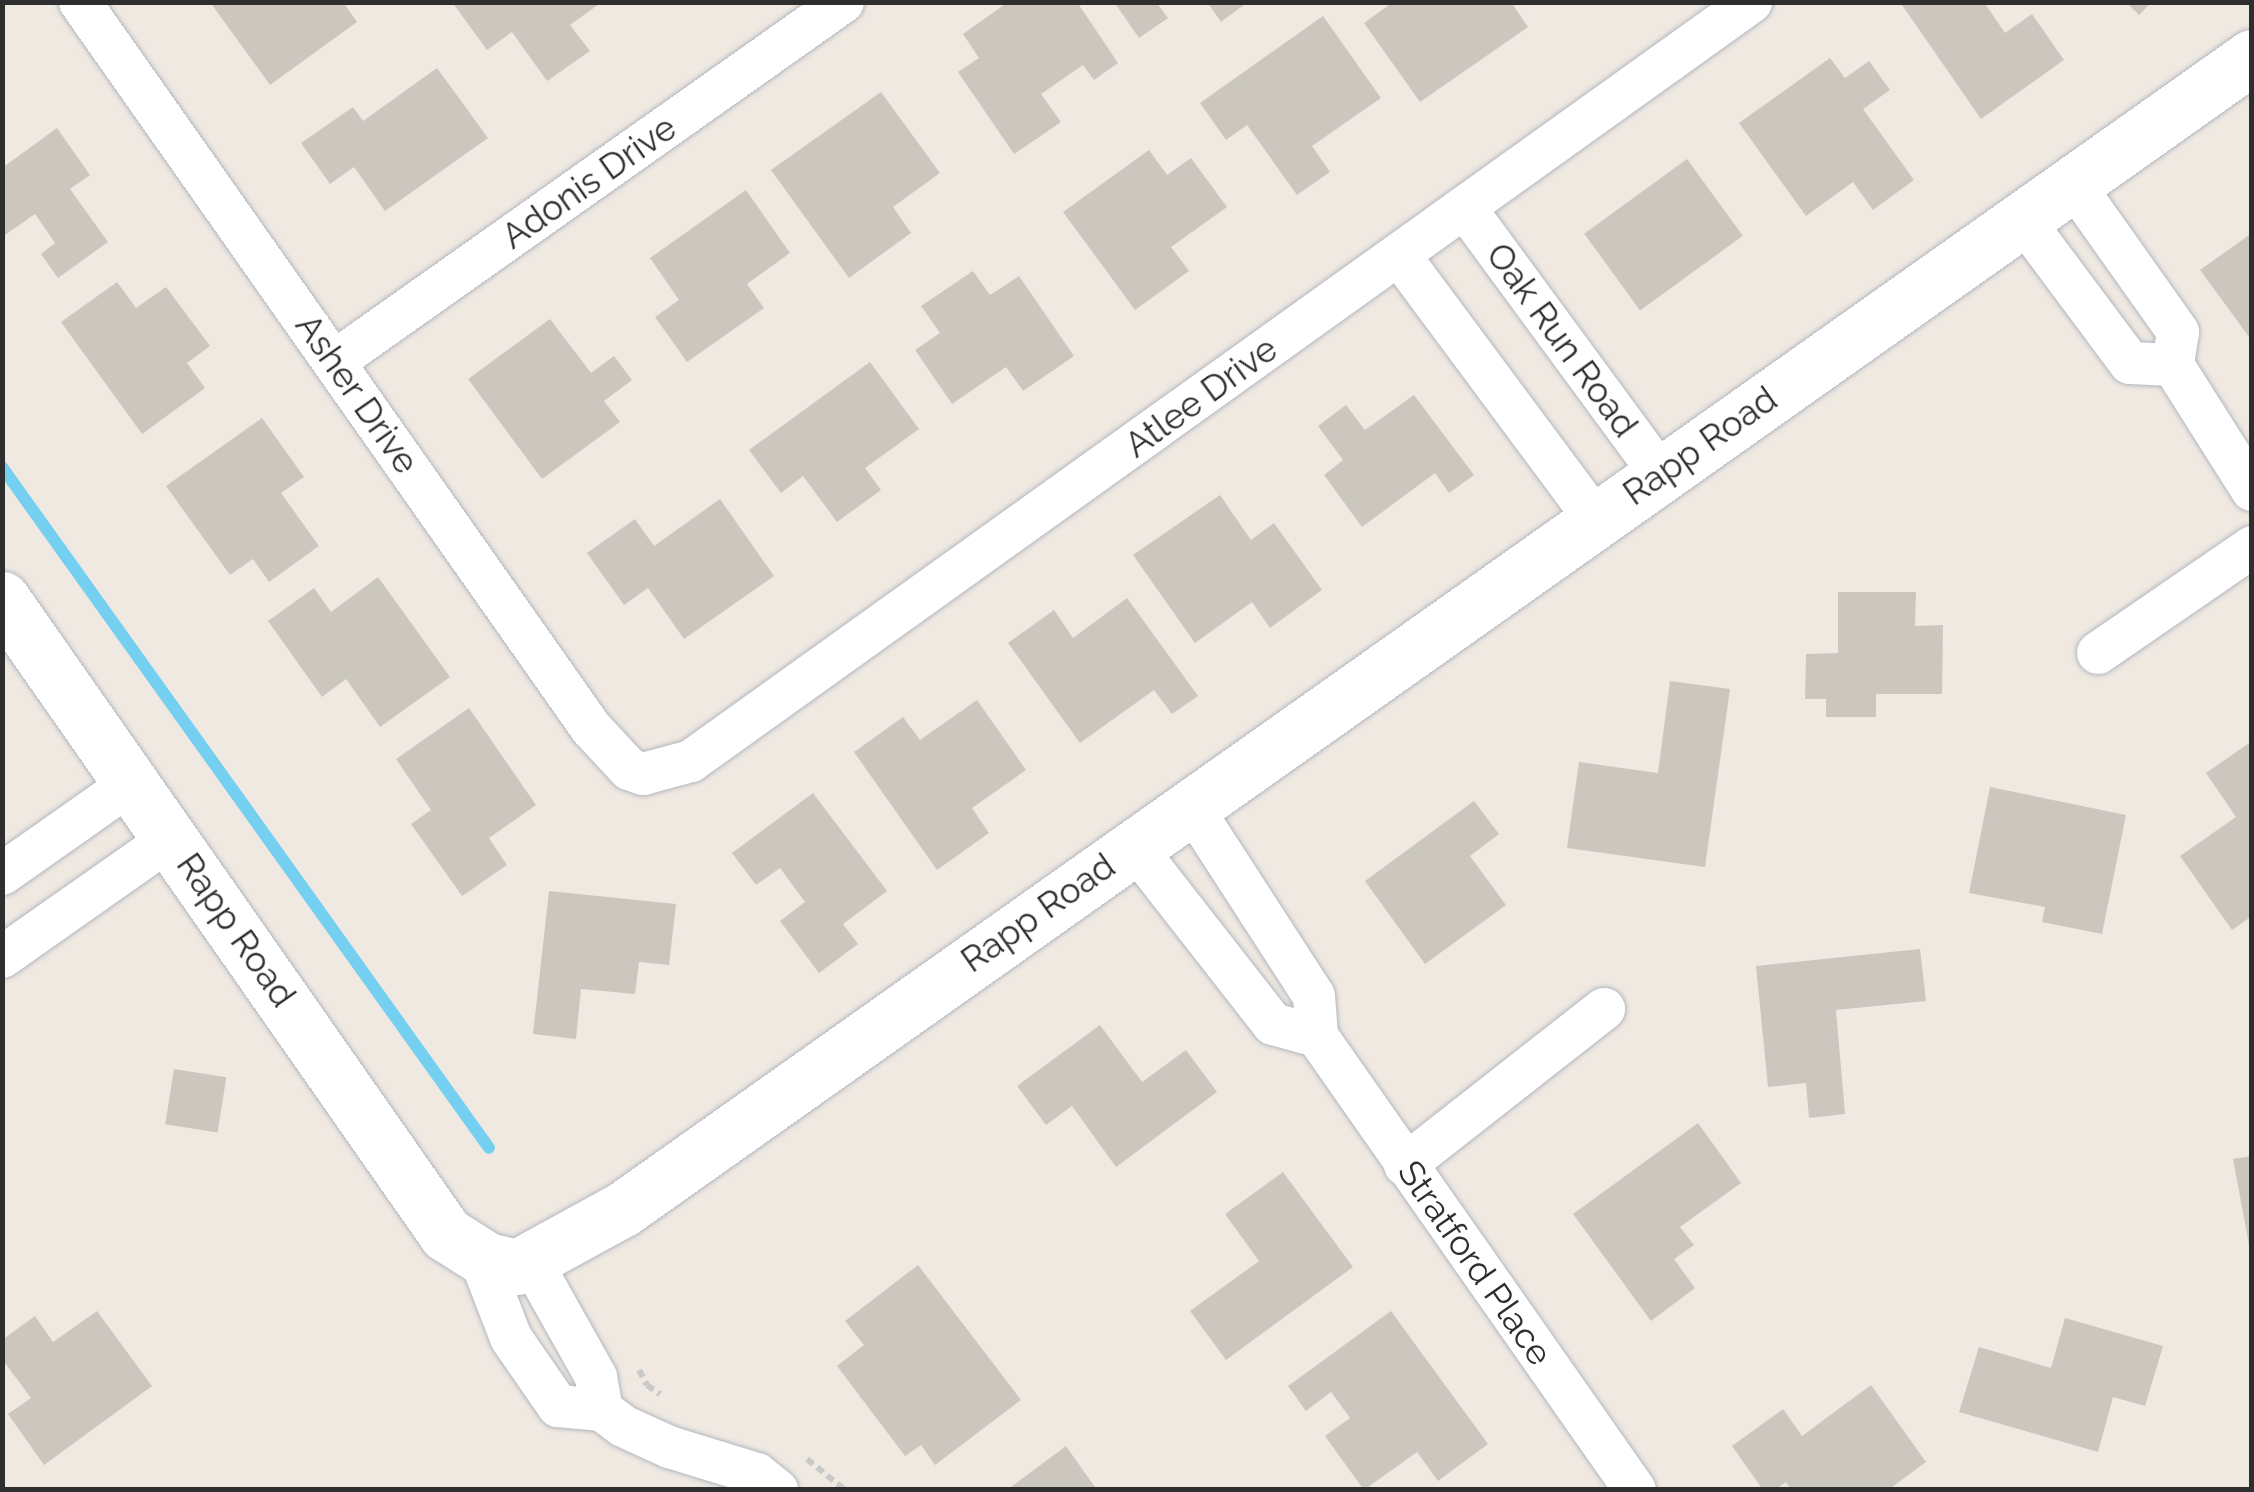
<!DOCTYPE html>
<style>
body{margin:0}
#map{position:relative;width:2254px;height:1492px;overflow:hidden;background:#efe9e1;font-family:Raleway,sans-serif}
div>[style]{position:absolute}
.stream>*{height:12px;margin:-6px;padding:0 6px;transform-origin:6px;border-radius:6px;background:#75cff0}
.building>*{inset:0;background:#cbc7bf;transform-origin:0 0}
.path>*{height:6px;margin-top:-3px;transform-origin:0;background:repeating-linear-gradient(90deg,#c9c9c9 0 8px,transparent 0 13px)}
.roads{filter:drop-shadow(0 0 2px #b4b7c1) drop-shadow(0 0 2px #b4b7c1)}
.street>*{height:42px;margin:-21px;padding:0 21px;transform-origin:21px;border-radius:21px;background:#fff}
.secondary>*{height:55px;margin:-27.5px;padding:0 27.5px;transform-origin:27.5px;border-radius:27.5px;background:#fff}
span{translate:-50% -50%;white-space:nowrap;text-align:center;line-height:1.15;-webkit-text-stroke:9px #fff;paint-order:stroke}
.street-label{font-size:35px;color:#2e2e2e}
.frame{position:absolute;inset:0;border:5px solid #2e2e2e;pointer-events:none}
</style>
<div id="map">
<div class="stream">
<i style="left:2px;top:467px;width:837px;rotate:54.43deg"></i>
</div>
<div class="building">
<i style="clip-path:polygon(210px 2px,343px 2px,357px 22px,270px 85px)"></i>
<i style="clip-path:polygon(452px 2px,602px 2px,570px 25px,590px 51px,547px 81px,512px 32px,487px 50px)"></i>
<i style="clip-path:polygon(1008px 2px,1077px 2px,1118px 63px,1094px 80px,1083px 65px,1041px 94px,1061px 122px,1014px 154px,958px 72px,979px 58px,963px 34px)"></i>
<i style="clip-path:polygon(1114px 2px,1156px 2px,1168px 18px,1139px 38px)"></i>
<i style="clip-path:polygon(1207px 2px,1248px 2px,1221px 22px)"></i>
<i style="clip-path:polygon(1393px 2px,1511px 2px,1528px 27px,1420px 102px,1364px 23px)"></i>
<i style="clip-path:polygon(1906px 2px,1984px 2px,2005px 33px,2032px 14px,2064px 60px,1981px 119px,1902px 5px)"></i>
<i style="clip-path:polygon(2126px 2px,2152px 2px,2139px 15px)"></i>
<i style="clip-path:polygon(1323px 16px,1381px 98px,1312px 146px,1330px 172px,1297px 195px,1247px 125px,1226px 140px,1200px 103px)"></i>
<i style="clip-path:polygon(1830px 58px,1845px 78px,1869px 61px,1890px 90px,1863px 109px,1914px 180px,1873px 210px,1853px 182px,1806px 216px,1739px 123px)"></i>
<i style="clip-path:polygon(437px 68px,488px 138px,385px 211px,354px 167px,330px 184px,301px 143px,353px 107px,363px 121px)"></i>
<i style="clip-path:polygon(881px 92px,940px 173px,893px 207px,911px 233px,849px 278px,771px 170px)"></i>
<i style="clip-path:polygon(57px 128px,90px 175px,70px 189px,108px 242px,58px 278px,41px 254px,55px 243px,35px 214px,2px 237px,2px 168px)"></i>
<i style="clip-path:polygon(1149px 150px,1167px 175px,1191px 158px,1227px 207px,1171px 247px,1189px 271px,1135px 310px,1063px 212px)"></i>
<i style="left:1687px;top:159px;width:95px;height:127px;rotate:54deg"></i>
<i style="clip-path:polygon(746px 190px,790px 253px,747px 284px,764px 308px,687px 362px,655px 317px,679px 300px,650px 258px)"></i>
<i style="clip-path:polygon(2252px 233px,2252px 341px,2200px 270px)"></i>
<i style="clip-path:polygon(973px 271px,990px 295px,1019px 276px,1074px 356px,1023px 391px,1006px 367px,952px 404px,915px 350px,940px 333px,921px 306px)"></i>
<i style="clip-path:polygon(117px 282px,136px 308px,166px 287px,210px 346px,187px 363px,205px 388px,142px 434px,61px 322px)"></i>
<i style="clip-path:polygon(550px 319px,591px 373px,614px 356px,632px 380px,604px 401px,620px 422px,542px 479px,468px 379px)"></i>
<i style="clip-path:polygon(870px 362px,919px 429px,865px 468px,881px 490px,837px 522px,803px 476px,781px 493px,749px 450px)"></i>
<i style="clip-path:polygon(1414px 395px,1474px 475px,1449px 493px,1435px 473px,1362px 527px,1324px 475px,1343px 460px,1318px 426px,1346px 405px,1365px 430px)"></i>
<i style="clip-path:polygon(262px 418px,304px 477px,281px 493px,319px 546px,269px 582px,253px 559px,230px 575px,166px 486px)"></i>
<i style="clip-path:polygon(1220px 495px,1251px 540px,1274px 523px,1322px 590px,1270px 628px,1252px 602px,1195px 643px,1133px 555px)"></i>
<i style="clip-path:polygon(720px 499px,774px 576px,684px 639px,648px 588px,624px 605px,587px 553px,635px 519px,654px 546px)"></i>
<i style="clip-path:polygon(378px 577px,450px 677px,380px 727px,346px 679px,322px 697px,268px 621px,314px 588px,331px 612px)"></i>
<i style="clip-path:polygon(1838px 592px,1916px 592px,1915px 626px,1943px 625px,1942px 694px,1876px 694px,1876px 717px,1826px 717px,1826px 699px,1805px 699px,1806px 654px,1838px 653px)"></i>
<i style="clip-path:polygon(1127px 598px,1198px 696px,1172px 714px,1154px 690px,1080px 743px,1008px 643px,1054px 610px,1073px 638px)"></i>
<i style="clip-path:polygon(1670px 681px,1730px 689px,1705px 867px,1567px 848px,1579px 762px,1658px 773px)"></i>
<i style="clip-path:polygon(977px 700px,1026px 770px,972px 808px,989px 833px,937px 870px,854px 752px,903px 717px,920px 740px)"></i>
<i style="clip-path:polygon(469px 708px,536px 805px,489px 838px,507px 865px,462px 896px,411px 824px,431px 810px,396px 759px)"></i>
<i style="clip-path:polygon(2252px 741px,2252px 916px,2232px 930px,2180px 856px,2236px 817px,2206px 773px)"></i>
<i style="clip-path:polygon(1990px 787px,2126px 815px,2102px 934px,2042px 922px,2045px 907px,1969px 893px)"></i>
<i style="clip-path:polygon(813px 793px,887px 891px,843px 924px,858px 944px,819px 973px,780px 921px,805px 902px,780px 868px,756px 885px,732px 853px)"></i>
<i style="clip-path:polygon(1474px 801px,1499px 834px,1470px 856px,1506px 905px,1425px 964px,1365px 881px)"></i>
<i style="clip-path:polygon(549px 891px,676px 904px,669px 965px,639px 962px,635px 994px,581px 989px,576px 1039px,533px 1034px)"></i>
<i style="clip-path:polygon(1920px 949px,1926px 1001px,1836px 1010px,1845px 1114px,1809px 1118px,1806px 1083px,1768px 1087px,1756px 966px)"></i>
<i style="clip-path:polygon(1100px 1025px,1142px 1082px,1186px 1050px,1217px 1092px,1116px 1167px,1072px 1106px,1046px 1125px,1017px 1086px)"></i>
<i style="left:174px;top:1069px;width:53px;height:56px;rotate:9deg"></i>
<i style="clip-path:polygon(1698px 1123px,1741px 1183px,1680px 1227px,1694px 1245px,1674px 1259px,1695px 1288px,1651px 1321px,1573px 1214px)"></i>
<i style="clip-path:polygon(2252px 1156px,2252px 1249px,2250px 1250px,2233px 1159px)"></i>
<i style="clip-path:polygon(1283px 1172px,1353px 1267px,1226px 1360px,1190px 1311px,1259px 1261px,1225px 1214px)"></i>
<i style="clip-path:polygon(918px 1265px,1021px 1400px,935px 1465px,921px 1445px,905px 1456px,837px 1366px,864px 1345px,845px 1321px)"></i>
<i style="clip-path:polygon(97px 1311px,152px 1386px,44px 1465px,8px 1414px,31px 1398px,2px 1359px,2px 1340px,35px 1316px,53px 1342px)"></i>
<i style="clip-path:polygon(1391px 1311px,1488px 1444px,1438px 1481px,1417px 1452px,1364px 1490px,1325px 1436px,1350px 1418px,1331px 1392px,1306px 1411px,1288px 1386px)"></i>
<i style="clip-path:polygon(2065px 1318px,2163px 1346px,2145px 1406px,2113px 1397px,2098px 1452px,1959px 1412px,1979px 1347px,2051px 1368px)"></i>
<i style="clip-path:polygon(1871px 1385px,1926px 1462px,1888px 1490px,1791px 1490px,1786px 1482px,1775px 1490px,1763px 1490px,1732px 1446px,1783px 1409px,1802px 1436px)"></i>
<i style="clip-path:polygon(1066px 1446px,1097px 1490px,1007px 1490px)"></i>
</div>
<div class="path">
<i style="left:639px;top:1370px;width:17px;rotate:62deg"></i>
<i style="left:647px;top:1385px;width:16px;rotate:35deg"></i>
<i style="left:807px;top:1459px;width:49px;rotate:39.2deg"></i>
</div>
<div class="roads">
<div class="street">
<i style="left:80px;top:2px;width:888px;rotate:54.86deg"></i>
<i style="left:591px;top:728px;width:56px;rotate:47.2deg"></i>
<i style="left:629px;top:769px;width:15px;rotate:20deg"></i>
<i style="left:643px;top:774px;width:50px;rotate:-15.2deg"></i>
<i style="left:691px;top:761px;width:1304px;rotate:-35.6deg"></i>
<i style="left:2074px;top:185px;width:180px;rotate:54.7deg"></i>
<i style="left:2178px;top:332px;width:33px;rotate:99deg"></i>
<i style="left:2173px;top:365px;width:148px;rotate:57.7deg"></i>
<i style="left:1465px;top:208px;width:329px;rotate:53.7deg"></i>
<i style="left:2024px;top:221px;width:177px;rotate:53.3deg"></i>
<i style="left:2130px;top:363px;width:43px;rotate:2.7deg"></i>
<i style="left:1399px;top:255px;width:329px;rotate:53.4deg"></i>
<i style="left:335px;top:361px;width:622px;rotate:-35.25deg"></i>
<i style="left:2098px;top:653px;width:187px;rotate:-34.5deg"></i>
<i style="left:1191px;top:806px;width:226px;rotate:57.1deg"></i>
<i style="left:1314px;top:996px;width:40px;rotate:85.7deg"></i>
<i style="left:1317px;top:1036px;width:554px;rotate:54.99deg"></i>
<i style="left:1133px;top:845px;width:227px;rotate:52deg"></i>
<i style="left:1273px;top:1024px;width:46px;rotate:15.3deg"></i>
<i style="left:2px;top:874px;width:160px;rotate:-35.1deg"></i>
<i style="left:2px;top:957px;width:209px;rotate:-35.1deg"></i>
<i style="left:1405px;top:1165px;width:253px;rotate:-38.1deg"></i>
<i style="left:479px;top:1255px;width:89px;rotate:68.9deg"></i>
<i style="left:511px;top:1338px;width:83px;rotate:55.3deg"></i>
<i style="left:558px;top:1406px;width:44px;rotate:5.2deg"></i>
<i style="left:602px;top:1410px;width:26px;rotate:37deg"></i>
<i style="left:623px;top:1426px;width:51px;rotate:24.5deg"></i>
<i style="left:669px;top:1447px;width:92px;rotate:17.1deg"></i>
<i style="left:757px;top:1474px;width:26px;rotate:39deg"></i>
<i style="left:531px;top:1261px;width:133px;rotate:60.7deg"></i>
<i style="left:596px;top:1377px;width:34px;rotate:80deg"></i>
</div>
<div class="secondary">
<i style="left:2px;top:599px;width:775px;rotate:55.04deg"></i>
<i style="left:446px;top:1234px;width:49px;rotate:32.4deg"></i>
<i style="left:487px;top:1260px;width:31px;rotate:13deg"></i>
<i style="left:517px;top:1267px;width:121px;rotate:-28.7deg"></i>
<i style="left:623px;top:1209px;width:1995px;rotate:-35.27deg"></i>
</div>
</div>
<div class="street-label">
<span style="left:589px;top:182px;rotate:-35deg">Adonis Drive</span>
<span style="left:1562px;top:340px;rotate:54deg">Oak Run Road</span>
<span style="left:357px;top:394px;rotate:55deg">Asher Drive</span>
<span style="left:1201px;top:397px;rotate:-36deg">Atlee Drive</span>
<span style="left:1700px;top:446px;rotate:-35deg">Rapp Road</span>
<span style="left:1038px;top:913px;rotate:-35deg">Rapp Road</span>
<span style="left:236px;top:930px;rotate:55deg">Rapp Road</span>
<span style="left:1475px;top:1263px;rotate:55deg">Stratford Place</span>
</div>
<div class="frame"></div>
</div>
